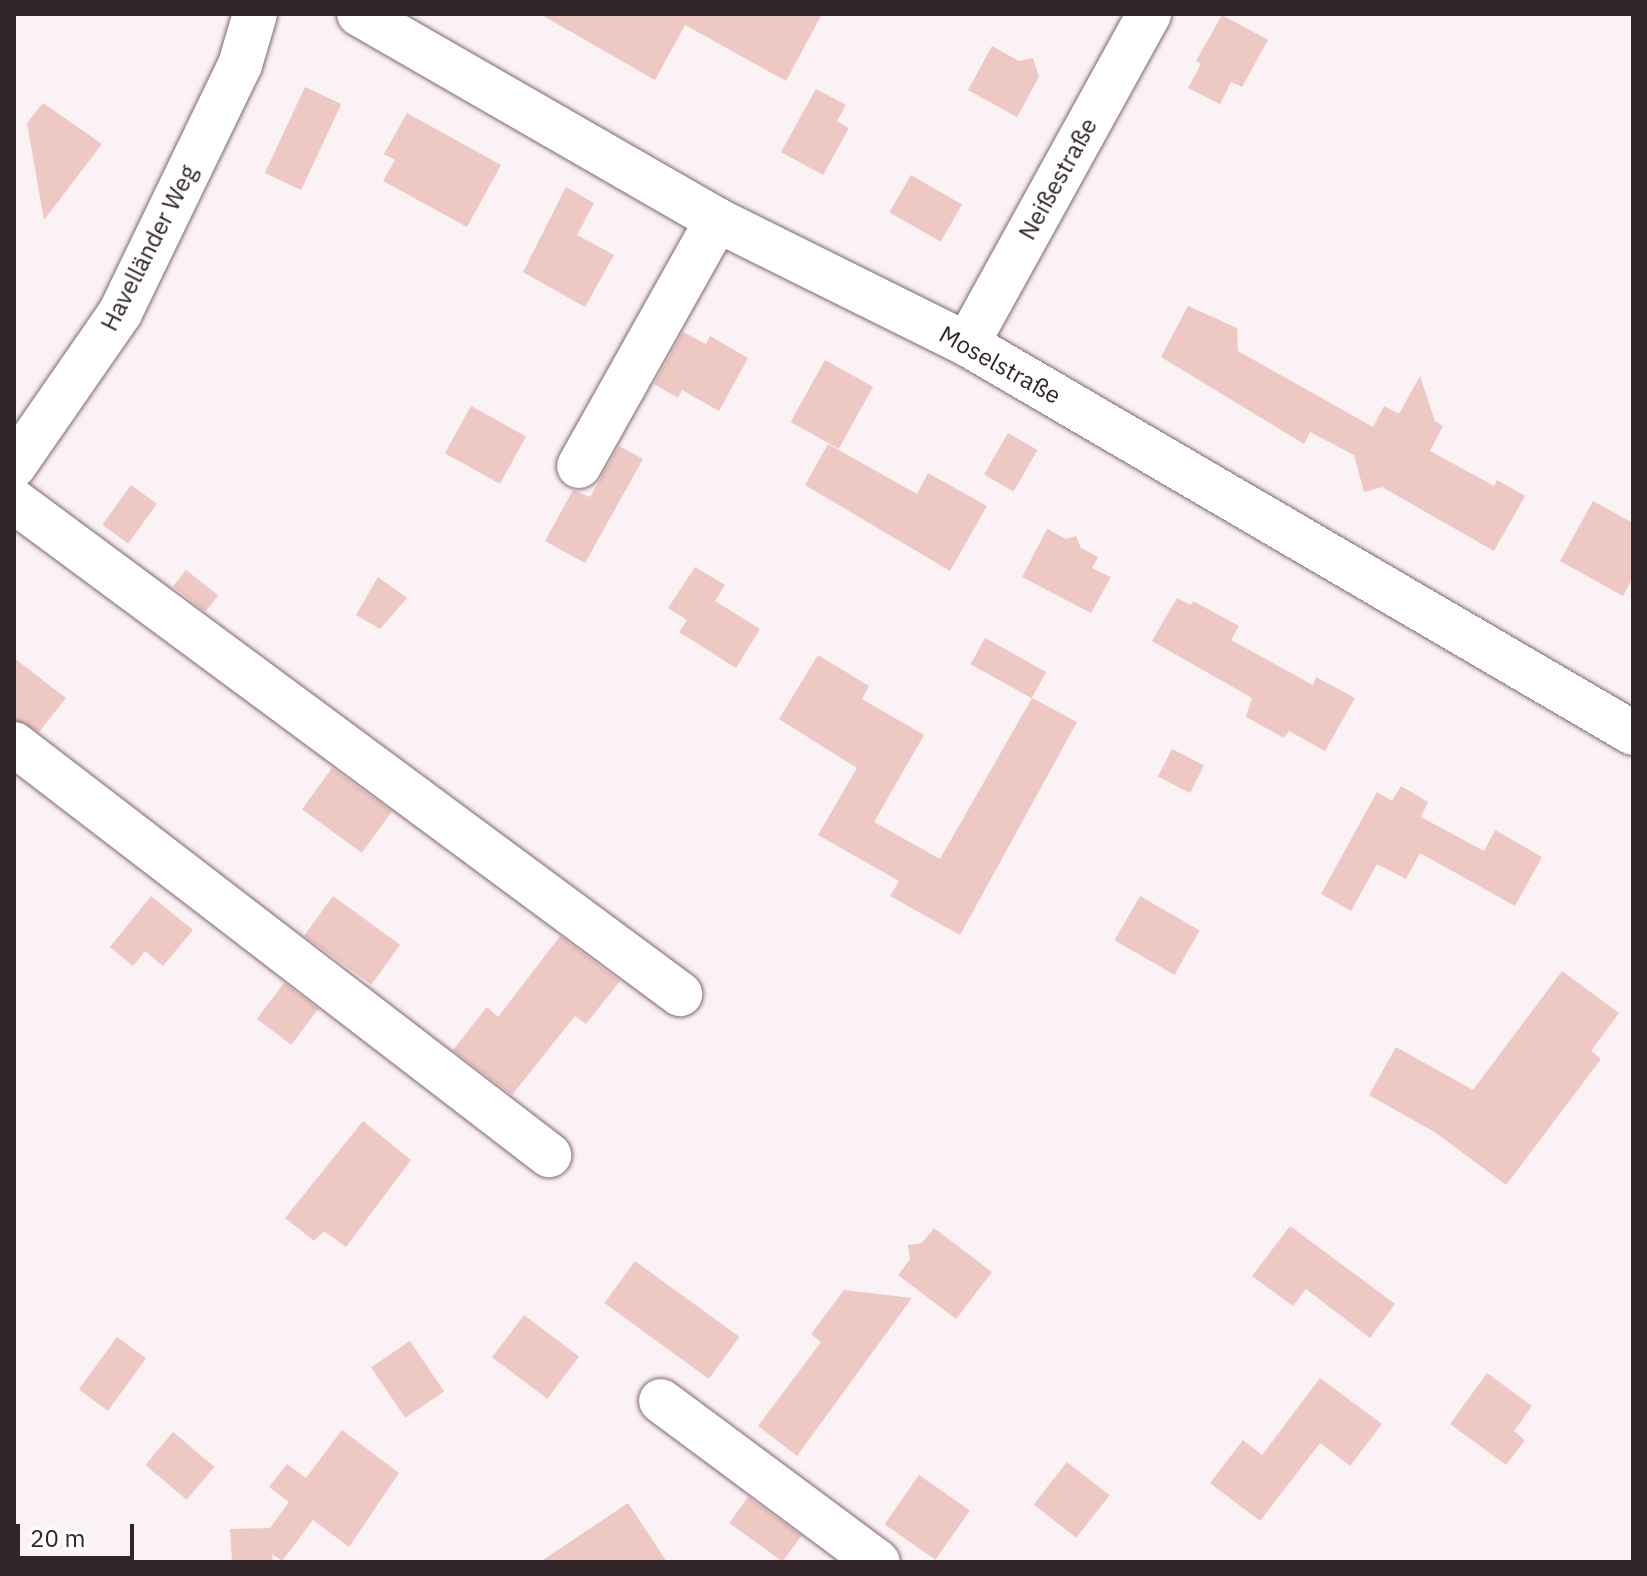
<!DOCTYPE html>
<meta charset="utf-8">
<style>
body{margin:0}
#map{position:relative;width:1647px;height:1576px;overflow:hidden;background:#faf2f5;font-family:"IBM Plex Sans",sans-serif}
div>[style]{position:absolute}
.building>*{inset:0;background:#eec8c2;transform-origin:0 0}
.roads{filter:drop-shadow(0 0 2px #846470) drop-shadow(0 0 2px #846470)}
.minor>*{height:44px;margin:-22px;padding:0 22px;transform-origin:22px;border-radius:22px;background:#fff}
span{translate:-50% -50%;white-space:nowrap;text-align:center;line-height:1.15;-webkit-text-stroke:7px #fff;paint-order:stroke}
.street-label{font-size:24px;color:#32252a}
.frame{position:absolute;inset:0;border:16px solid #32252a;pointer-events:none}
.scale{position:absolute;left:16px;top:1524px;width:118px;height:36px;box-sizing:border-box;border:4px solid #32252a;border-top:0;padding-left:10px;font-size:24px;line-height:28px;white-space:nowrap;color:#32252a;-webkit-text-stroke:6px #fff;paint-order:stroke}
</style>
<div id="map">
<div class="building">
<i style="clip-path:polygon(540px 14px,822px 14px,786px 81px,685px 25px,655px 80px)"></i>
<i style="clip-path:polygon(1222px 15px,1268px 40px,1242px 87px,1231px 82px,1220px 104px,1188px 88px,1201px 64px,1196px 61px)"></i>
<i style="clip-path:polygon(992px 46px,1019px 61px,1033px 58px,1039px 77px,1017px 117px,968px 90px)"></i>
<i style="left:305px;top:87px;width:40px;height:95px;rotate:25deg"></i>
<i style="clip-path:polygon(816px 89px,846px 105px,837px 121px,849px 128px,823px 175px,781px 152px)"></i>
<i style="clip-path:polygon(43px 103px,102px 144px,44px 220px,27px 123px)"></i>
<i style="clip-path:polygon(407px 113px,501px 165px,467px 227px,383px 181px,395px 160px,384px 154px)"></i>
<i style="left:911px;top:175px;width:59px;height:43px;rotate:30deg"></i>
<i style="clip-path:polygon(566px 187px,594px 203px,577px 235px,614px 255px,585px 307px,523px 272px)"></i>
<i style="clip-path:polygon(1188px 306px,1237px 328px,1238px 351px,1373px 427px,1384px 406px,1399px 414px,1420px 376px,1435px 421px,1443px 426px,1430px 451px,1494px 486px,1497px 480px,1525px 496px,1494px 551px,1382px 487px,1364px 492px,1354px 455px,1310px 432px,1304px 444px,1161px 357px)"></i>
<i style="clip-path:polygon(683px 332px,706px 344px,710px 336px,748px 358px,719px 411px,682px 390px,678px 398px,654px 384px)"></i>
<i style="left:825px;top:360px;width:55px;height:71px;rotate:29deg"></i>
<i style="left:471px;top:406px;width:63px;height:54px;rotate:29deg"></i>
<i style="left:1008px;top:433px;width:34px;height:48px;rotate:30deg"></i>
<i style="clip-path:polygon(828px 444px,917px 494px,928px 473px,987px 506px,950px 571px,805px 485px)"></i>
<i style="clip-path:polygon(619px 446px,643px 459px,585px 563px,545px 541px,573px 490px,590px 497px)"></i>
<i style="left:131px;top:485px;width:32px;height:49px;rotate:36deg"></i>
<i style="clip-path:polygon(1593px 501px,1633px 523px,1633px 578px,1623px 596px,1560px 561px)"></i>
<i style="clip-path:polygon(1047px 529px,1066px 539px,1076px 536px,1081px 548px,1098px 557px,1092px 568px,1111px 577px,1091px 613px,1022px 577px)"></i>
<i style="clip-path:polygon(695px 567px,725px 585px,715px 601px,760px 629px,736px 668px,679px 632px,687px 620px,668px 608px)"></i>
<i style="left:186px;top:570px;width:41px;height:21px;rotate:38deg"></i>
<i style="clip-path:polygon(378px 577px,407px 598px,380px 629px,356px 615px)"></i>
<i style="clip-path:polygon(1177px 598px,1191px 605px,1193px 601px,1239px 626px,1231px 640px,1313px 685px,1316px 677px,1355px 698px,1325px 751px,1289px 731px,1284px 738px,1246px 717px,1252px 698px,1152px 641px)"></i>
<i style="left:985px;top:638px;width:70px;height:30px;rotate:29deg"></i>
<i style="clip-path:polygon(818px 655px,869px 686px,862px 699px,924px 735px,874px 822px,940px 859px,1032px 698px,1077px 722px,960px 935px,890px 896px,899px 881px,818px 835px,857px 768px,779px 719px)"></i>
<i style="clip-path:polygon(14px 658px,66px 698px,39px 732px,14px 720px)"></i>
<i style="left:1172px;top:749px;width:36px;height:31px;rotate:27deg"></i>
<i style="left:332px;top:768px;width:74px;height:51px;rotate:36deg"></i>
<i style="clip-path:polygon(1401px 786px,1428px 802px,1421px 817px,1484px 851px,1495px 830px,1542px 857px,1515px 906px,1420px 853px,1406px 879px,1377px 864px,1351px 911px,1321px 894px,1377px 792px,1392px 801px)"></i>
<i style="clip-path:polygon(151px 896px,193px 930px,163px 966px,145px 951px,133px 966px,110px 947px)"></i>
<i style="left:333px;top:896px;width:83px;height:49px;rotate:36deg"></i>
<i style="left:1140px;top:896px;width:69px;height:51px;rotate:30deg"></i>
<i style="clip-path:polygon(560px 936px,620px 981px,586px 1024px,575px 1016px,512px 1095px,453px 1050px,487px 1007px,498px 1017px)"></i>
<i style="clip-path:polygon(1562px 971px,1619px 1013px,1591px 1051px,1601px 1059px,1506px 1185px,1436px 1133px,1369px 1095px,1396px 1047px,1473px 1090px)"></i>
<i style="left:284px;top:983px;width:43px;height:45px;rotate:37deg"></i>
<i style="clip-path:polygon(363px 1121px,411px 1160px,346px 1247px,324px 1231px,314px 1241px,285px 1218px)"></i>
<i style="clip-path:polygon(1290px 1226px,1395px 1304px,1370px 1338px,1306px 1289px,1293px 1306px,1252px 1276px)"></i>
<i style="clip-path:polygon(934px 1228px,992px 1272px,956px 1319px,898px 1275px,910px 1259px,908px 1245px,922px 1243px)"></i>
<i style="left:635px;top:1261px;width:129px;height:52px;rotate:36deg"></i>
<i style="clip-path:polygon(844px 1290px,912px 1298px,797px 1456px,758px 1426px,821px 1342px,811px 1334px)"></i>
<i style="left:524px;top:1315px;width:69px;height:53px;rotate:37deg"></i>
<i style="left:117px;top:1337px;width:36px;height:65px;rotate:36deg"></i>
<i style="left:410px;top:1341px;width:61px;height:47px;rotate:56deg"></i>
<i style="clip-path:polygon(1487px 1373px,1532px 1406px,1514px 1431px,1525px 1440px,1506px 1465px,1450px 1424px)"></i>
<i style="clip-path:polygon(1320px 1378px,1382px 1424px,1350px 1466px,1320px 1443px,1260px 1521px,1210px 1483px,1243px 1440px,1262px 1455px)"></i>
<i style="clip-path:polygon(342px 1430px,399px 1473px,349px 1547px,313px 1520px,282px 1561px,272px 1554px,273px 1560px,232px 1562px,230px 1529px,270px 1528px,289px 1502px,269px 1487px,287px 1464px,306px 1478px)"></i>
<i style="left:173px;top:1432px;width:54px;height:43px;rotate:40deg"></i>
<i style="left:1067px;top:1462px;width:54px;height:54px;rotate:38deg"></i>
<i style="left:919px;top:1475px;width:62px;height:60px;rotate:35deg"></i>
<i style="left:748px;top:1497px;width:66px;height:32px;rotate:36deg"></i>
<i style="clip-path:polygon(628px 1503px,667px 1562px,540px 1562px)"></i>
</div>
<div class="roads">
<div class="minor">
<i style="left:359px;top:14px;width:413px;rotate:29.9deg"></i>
<i style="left:717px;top:220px;width:279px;rotate:26.4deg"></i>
<i style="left:967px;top:344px;width:771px;rotate:30.29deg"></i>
<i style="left:967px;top:344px;width:377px;rotate:-61.1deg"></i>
<i style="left:14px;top:466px;width:186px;rotate:-55.3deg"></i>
<i style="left:120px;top:313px;width:276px;rotate:-64.2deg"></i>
<i style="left:240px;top:65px;width:53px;rotate:-73.6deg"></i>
<i style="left:579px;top:466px;width:282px;rotate:-60.7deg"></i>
<i style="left:14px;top:501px;width:829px;rotate:36.51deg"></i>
<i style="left:14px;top:744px;width:675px;rotate:37.53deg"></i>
<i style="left:661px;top:1401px;width:270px;rotate:36.6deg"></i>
</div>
</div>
<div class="street-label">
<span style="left:1058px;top:179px;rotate:-61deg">Neißestraße</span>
<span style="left:149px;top:248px;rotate:-63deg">Havelländer Weg</span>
<span style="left:1000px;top:365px;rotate:29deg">Moselstraße</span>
</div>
<div class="frame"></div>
<div class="scale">20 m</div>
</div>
